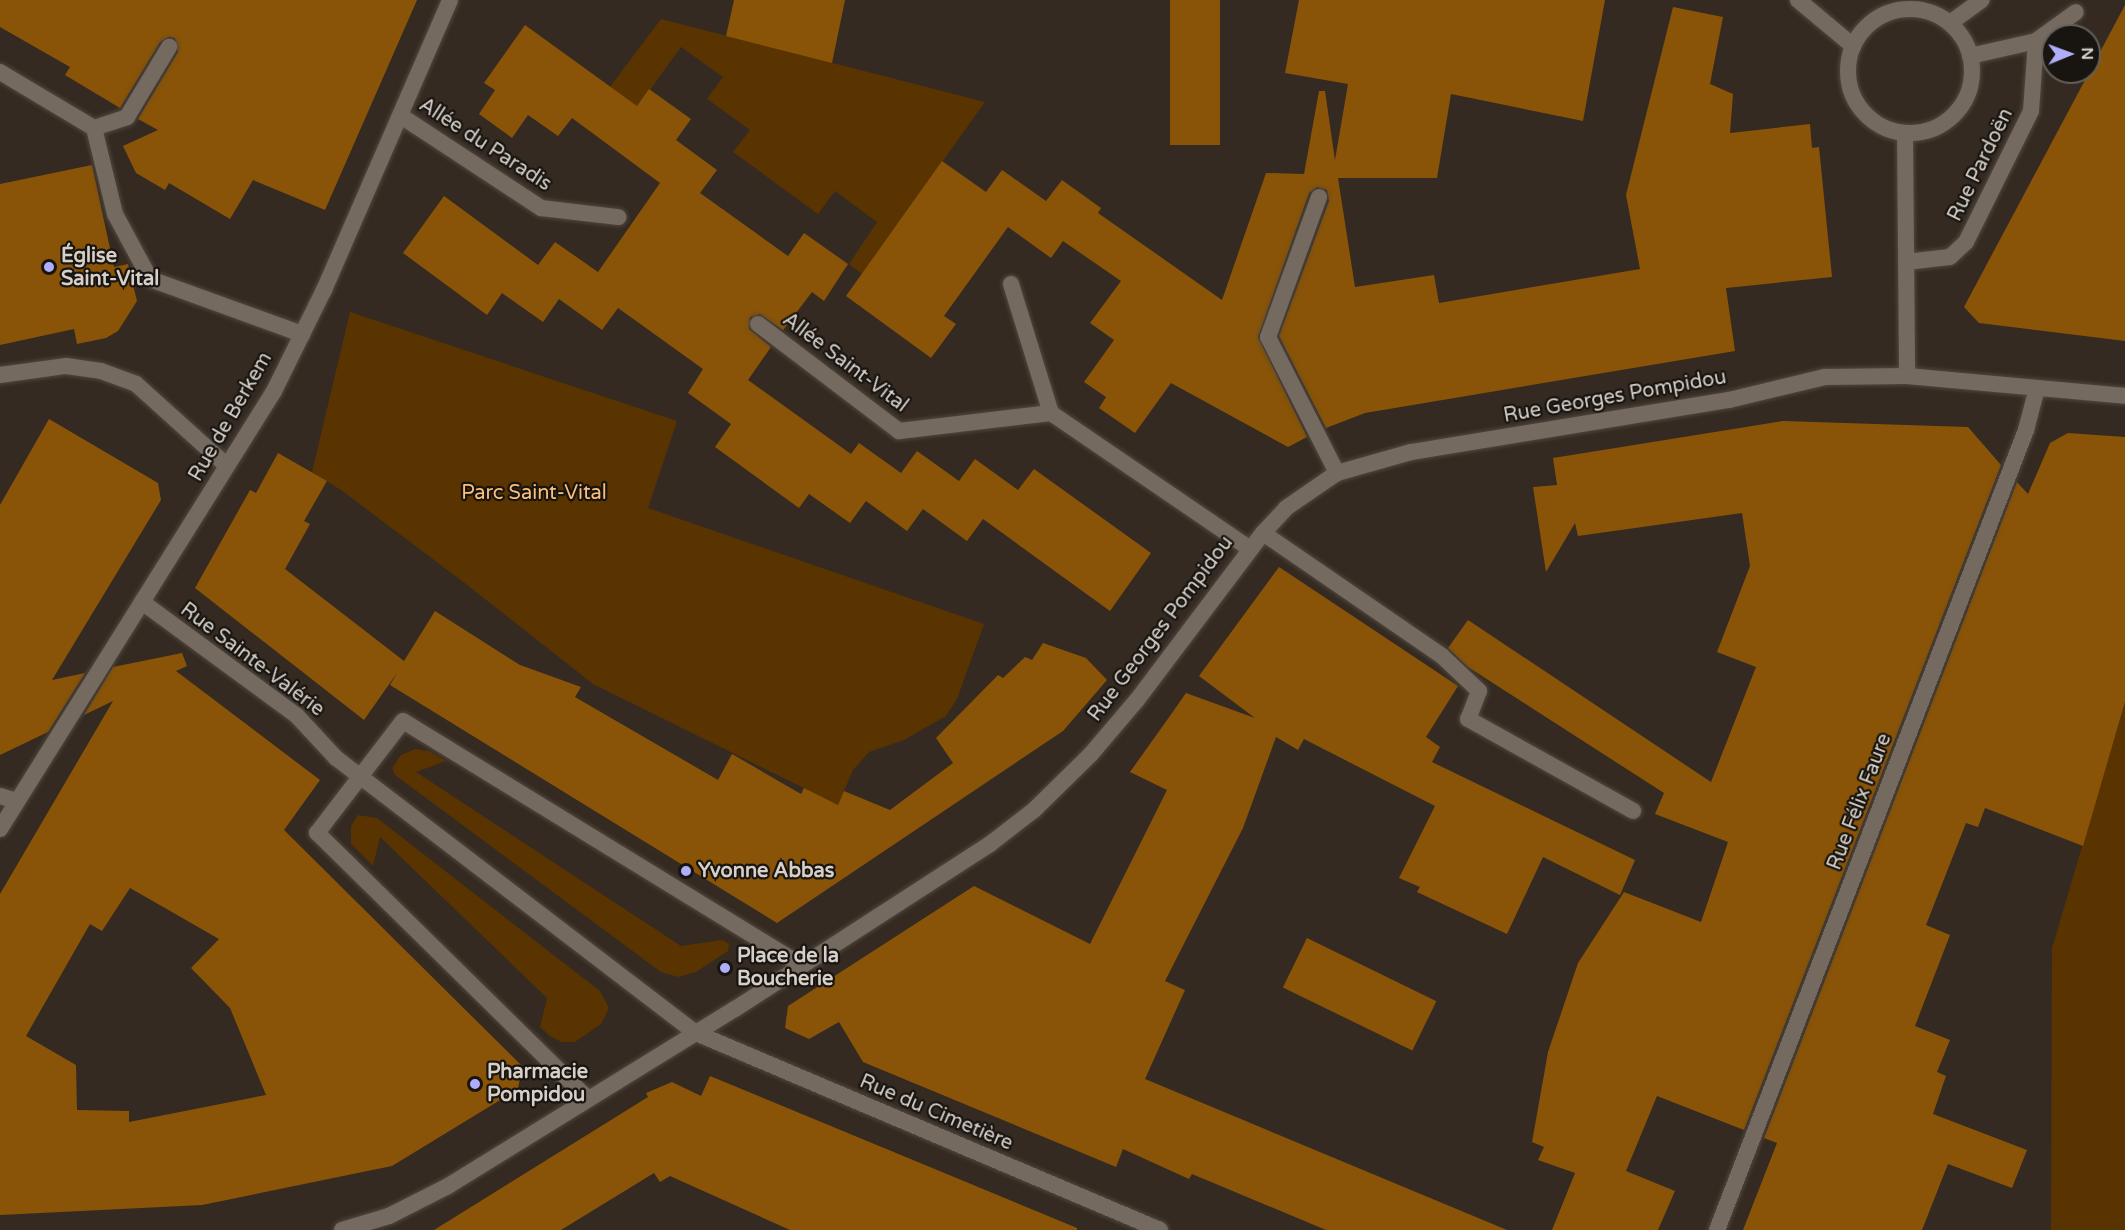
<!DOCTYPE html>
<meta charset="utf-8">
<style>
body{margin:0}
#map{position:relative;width:2125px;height:1230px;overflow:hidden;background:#342a21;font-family:"Varela Round",sans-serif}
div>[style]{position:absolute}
.green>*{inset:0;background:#593300}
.building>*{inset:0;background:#895407;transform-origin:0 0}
.roads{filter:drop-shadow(0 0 2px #504840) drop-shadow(0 0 2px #504840)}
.service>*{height:16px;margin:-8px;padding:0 8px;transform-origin:8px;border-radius:8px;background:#756a5f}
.minor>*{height:16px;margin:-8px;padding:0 8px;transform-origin:8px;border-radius:8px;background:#756a5f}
.minor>.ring{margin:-8px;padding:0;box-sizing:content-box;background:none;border:16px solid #756a5f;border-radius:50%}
.tertiary>*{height:16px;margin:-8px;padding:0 8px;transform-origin:8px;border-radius:8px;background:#756a5f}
.dots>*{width:16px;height:16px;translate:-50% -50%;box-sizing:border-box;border:3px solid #18140f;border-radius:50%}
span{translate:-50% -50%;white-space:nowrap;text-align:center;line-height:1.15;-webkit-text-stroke:4.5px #18140f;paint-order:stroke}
.street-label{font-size:20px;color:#d7d0ca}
.poi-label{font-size:20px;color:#d7d0ca;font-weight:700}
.left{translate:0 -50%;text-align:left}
.park-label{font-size:20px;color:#fcbe7c}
.north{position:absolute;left:2041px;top:24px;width:60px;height:60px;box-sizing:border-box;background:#18140f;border:2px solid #645f5a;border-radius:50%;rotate:89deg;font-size:16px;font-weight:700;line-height:24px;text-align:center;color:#d7d0ca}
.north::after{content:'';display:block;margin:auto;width:21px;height:27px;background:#b0adfa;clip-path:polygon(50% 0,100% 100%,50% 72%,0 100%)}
</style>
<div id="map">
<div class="green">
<i style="clip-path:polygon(661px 19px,985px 102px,862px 274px,849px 264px,877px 222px,835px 191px,818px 214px,733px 152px,750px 130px,707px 99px,723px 77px,681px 47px,626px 123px,597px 104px)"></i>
<i style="clip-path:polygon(350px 312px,677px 421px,648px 508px,984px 624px,957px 699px,946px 716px,904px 740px,869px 752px,853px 770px,838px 805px,593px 684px,466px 584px,341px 490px,312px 472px)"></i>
<i style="clip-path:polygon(2125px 702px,2125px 1230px,2051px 1230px,2052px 948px)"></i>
<i style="clip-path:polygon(415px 749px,429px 751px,446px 761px,416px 772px,681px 946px,723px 940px,729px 944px,728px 951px,696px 972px,678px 977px,661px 972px,395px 775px,392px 768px,401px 755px)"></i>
<i style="clip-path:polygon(358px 815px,377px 818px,600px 991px,609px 1008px,601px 1024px,575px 1042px,561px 1042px,550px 1036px,540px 1027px,547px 998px,380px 837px,373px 866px,351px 844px,351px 826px)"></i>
</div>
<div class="building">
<i style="clip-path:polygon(0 0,417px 0,325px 210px,253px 180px,230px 219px,169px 183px,165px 190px,136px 173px,123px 146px,158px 130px,138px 119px,178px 52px,175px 38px,169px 37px,160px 42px,120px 108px,65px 75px,70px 67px,0 27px)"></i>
<i style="clip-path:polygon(734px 0,845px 0,832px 63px,726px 36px)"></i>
<i style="left:1170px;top:0;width:50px;height:145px"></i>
<i style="clip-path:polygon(1299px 0,1605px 0,1583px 121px,1451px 94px,1437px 178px,1338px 178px,1355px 287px,1434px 275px,1439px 303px,1640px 269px,1626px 195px,1673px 7px,1723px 17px,1710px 84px,1733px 94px,1730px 133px,1810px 124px,1812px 148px,1819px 147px,1832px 277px,1726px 288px,1735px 351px,1365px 413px,1326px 428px,1279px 336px,1329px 201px,1327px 190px,1317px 187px,1309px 193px,1258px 337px,1307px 437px,1288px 447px,1171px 383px,1135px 433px,1099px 408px,1106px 397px,1084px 382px,1114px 340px,1090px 323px,1121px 281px,1063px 241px,1051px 258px,1008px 227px,944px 316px,956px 324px,931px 358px,846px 296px,942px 161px,986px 192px,1002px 170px,1046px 201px,1062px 180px,1101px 208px,1098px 213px,1222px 300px,1266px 173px,1304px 174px,1319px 91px,1325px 91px,1335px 160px,1348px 84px,1285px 73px)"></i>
<i style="clip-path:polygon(2125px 5px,2125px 341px,1979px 323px,1964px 307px)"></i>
<i style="clip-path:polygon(525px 25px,637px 106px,649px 89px,691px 119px,676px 140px,717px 170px,700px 193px,788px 256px,804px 233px,848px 264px,824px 301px,812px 292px,783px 330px,760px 314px,750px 317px,749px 329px,771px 347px,748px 380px,851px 454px,859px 443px,901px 473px,917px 451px,959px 481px,975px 459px,1018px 490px,1034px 469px,1151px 553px,1110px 611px,983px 519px,967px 541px,923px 509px,907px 531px,866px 501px,850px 523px,809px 494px,799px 508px,715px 447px,731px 424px,688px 393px,703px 369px,618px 308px,602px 330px,559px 299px,543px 322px,502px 293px,487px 315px,403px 253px,444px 196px,538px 265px,555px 242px,598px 272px,660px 183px,572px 118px,558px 136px,528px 115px,512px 138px,479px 114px,495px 90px,484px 83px)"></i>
<i style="clip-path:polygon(92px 165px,114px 267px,128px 264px,137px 301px,118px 331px,106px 338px,77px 344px,74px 329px,0 345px,0 184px)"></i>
<i style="clip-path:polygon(49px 419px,158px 483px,161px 500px,52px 680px,85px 673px,48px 732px,0 755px,0 505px)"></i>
<i style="clip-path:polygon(1783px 421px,1968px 427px,2001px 465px,1744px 1130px,1657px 1096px,1626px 1171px,1675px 1191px,1658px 1230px,1552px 1230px,1575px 1173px,1538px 1160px,1544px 1147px,1532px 1142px,1548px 1052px,1578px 963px,1624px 892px,1701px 922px,1728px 842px,1655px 814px,1664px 793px,1468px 667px,1448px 648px,1468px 620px,1711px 782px,1756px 667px,1717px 652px,1750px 566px,1742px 513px,1578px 536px,1575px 523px,1546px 572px,1533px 487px,1557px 485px,1553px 458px)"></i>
<i style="clip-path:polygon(2068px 433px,2125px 437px,2125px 702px,2083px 846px,1985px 808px,1978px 827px,1966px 823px,1926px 925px,1950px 935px,1915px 1026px,1950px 1040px,1937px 1072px,1946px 1076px,1933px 1114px,2027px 1150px,2012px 1188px,1948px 1164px,1922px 1230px,1743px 1230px,1777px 1143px,1764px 1138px,2017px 482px,2028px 494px,2050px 443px)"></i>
<i style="clip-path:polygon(278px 453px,327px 481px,304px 521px,310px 524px,285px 569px,404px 661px,435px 611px,520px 665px,581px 687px,575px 697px,718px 780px,732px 754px,801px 794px,804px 788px,838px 805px,844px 791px,890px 810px,953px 763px,936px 738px,998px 675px,1003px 678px,1025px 657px,1032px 660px,1043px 643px,1086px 658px,1107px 680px,1063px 731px,777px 923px,390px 685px,397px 673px,364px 720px,195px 588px,250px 490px,256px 493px)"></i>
<i style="clip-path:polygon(1279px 567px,1458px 686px,1426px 737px,1440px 747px,1432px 762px,1635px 860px,1620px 895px,1543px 857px,1507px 934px,1417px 892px,1420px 887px,1399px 878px,1435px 806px,1304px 739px,1298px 750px,1276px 737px,1243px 828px,1165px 981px,1185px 990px,1145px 1079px,1507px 1230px,1326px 1230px,1192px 1174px,1189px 1179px,1123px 1149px,1116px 1167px,863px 1062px,839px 1022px,809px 1039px,785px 1028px,788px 1006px,974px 886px,1090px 944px,1167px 790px,1130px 772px,1172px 713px,1186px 693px,1255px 718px,1199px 676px)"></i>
<i style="clip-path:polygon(evenodd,182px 653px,187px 666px,176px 671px,320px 780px,284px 830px,522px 1066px,518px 1089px,392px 1166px,202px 1205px,0 1215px,0 894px,113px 701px,84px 715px,113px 667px,182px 653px,130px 888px,219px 939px,191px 968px,230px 1008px,266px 1095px,129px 1122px,129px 1111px,77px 1110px,76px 1065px,26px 1036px,90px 924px,102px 931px,130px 888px)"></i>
<i style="left:1307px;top:938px;width:144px;height:55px;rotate:26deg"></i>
<i style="clip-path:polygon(710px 1076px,1077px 1228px,1077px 1230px,790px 1230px,670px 1176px,660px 1182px,654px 1173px,561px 1230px,434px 1230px,648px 1097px,646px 1093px,672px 1082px,701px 1096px)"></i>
</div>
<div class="roads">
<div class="service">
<i style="left:0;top:72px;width:109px;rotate:30.8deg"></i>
<i style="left:94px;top:128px;width:35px;rotate:-18deg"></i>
<i style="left:127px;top:117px;width:82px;rotate:-59deg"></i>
<i style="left:94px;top:128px;width:89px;rotate:76.3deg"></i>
<i style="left:115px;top:214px;width:74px;rotate:61.7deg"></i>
<i style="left:150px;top:279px;width:162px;rotate:19.9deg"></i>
<i style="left:1319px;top:197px;width:149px;rotate:110deg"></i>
<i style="left:1268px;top:337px;width:153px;rotate:63.1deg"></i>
<i style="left:0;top:375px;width:67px;rotate:-7.8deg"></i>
<i style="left:66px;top:366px;width:35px;rotate:8deg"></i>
<i style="left:101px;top:371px;width:37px;rotate:20deg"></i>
<i style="left:136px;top:384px;width:122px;rotate:42deg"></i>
<i style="left:1263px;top:533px;width:217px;rotate:34.5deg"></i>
<i style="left:1442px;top:656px;width:51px;rotate:43.4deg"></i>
<i style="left:1479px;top:691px;width:30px;rotate:111deg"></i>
<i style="left:1468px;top:719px;width:189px;rotate:29.1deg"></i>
</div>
<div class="minor">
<i style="left:1798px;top:0;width:72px;rotate:39.9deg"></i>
<i class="ring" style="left:1848px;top:9px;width:108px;height:108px"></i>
<i style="left:1950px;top:23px;width:39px;rotate:-36deg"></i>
<i style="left:1970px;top:56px;width:68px;rotate:-12.8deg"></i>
<i style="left:2036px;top:41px;width:49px;rotate:-35.9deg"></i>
<i style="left:401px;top:116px;width:168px;rotate:33.3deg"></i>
<i style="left:541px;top:208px;width:78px;rotate:6.7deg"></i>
<i style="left:1905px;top:133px;width:243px;rotate:89.5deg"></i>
<i style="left:1906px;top:262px;width:44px;rotate:-6.5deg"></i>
<i style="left:1950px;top:257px;width:22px;rotate:-43deg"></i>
<i style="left:1966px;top:242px;width:146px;rotate:-63.6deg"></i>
<i style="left:2031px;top:111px;width:70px;rotate:-85.9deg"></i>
<i style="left:1011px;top:284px;width:135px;rotate:72.8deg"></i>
<i style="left:758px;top:324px;width:177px;rotate:37.2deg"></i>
<i style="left:899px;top:431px;width:153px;rotate:-6.8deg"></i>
<i style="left:1051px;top:413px;width:241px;rotate:34.3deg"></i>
<i style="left:142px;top:602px;width:192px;rotate:36.3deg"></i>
<i style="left:297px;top:716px;width:57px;rotate:47.1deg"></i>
<i style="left:336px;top:758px;width:453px;rotate:37.4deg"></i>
<i style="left:696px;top:1033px;width:504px;rotate:23deg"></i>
<i style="left:0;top:796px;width:17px;rotate:17deg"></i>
<i style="left:0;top:829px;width:517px;rotate:-57.97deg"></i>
<i style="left:274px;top:391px;width:113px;rotate:-63.7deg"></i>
<i style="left:324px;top:290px;width:316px;rotate:-66.5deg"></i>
<i style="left:588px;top:1099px;width:380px;rotate:-135.5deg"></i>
<i style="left:317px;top:833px;width:141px;rotate:-52.5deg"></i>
<i style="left:403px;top:721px;width:467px;rotate:31.5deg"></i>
<i style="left:1717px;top:1230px;width:858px;rotate:-68.88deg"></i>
<i style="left:2026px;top:430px;width:43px;rotate:-75.3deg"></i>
</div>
<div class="tertiary">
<i style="left:342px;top:1230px;width:49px;rotate:-16.6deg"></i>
<i style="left:389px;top:1216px;width:66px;rotate:-27deg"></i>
<i style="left:448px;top:1186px;width:337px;rotate:-31.7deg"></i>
<i style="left:735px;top:1009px;width:304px;rotate:-32.9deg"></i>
<i style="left:990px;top:844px;width:56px;rotate:-37.7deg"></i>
<i style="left:1034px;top:810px;width:80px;rotate:-44.5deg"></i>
<i style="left:1091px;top:754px;width:71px;rotate:-49.6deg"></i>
<i style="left:1137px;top:700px;width:209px;rotate:-53deg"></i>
<i style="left:1263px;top:533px;width:34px;rotate:-47deg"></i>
<i style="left:1286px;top:508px;width:62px;rotate:-34.5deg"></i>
<i style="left:1337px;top:473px;width:77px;rotate:-15.8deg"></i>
<i style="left:1411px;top:452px;width:322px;rotate:-9.3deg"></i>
<i style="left:1729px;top:400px;width:99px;rotate:-13.5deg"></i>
<i style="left:1825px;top:377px;width:82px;rotate:-0.7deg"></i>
<i style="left:1907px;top:376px;width:219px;rotate:5.2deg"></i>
</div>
</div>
<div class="dots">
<i style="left:49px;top:267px;background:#b0adfa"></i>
<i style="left:686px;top:871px;background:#b0adfa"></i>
<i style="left:725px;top:968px;background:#b0adfa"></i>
<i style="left:475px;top:1084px;background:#b0adfa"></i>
</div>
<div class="street-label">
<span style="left:485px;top:145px;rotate:33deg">Allée du Paradis</span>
<span style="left:1981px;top:165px;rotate:-64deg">Rue Pardoën</span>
<span style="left:845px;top:363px;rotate:37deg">Allée Saint-Vital</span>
<span style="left:1615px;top:397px;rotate:-10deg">Rue Georges Pompidou</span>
<span style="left:231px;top:417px;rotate:-60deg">Rue de Berkem</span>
<span style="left:1161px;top:629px;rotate:-53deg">Rue Georges Pompidou</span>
<span style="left:252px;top:660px;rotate:37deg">Rue Sainte-Valérie</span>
<span style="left:1860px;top:802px;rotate:-69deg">Rue Félix Faure</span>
<span style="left:936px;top:1113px;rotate:23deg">Rue du Cimetière</span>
</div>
<div class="poi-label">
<span class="left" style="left:61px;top:268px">Église<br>Saint-Vital</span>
<span class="left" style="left:698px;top:871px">Yvonne Abbas</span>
<span class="left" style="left:737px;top:968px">Place de la<br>Boucherie</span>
<span class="left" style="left:487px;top:1084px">Pharmacie<br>Pompidou</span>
</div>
<div class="park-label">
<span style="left:534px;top:493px">Parc Saint-Vital</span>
</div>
<div class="north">N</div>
</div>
